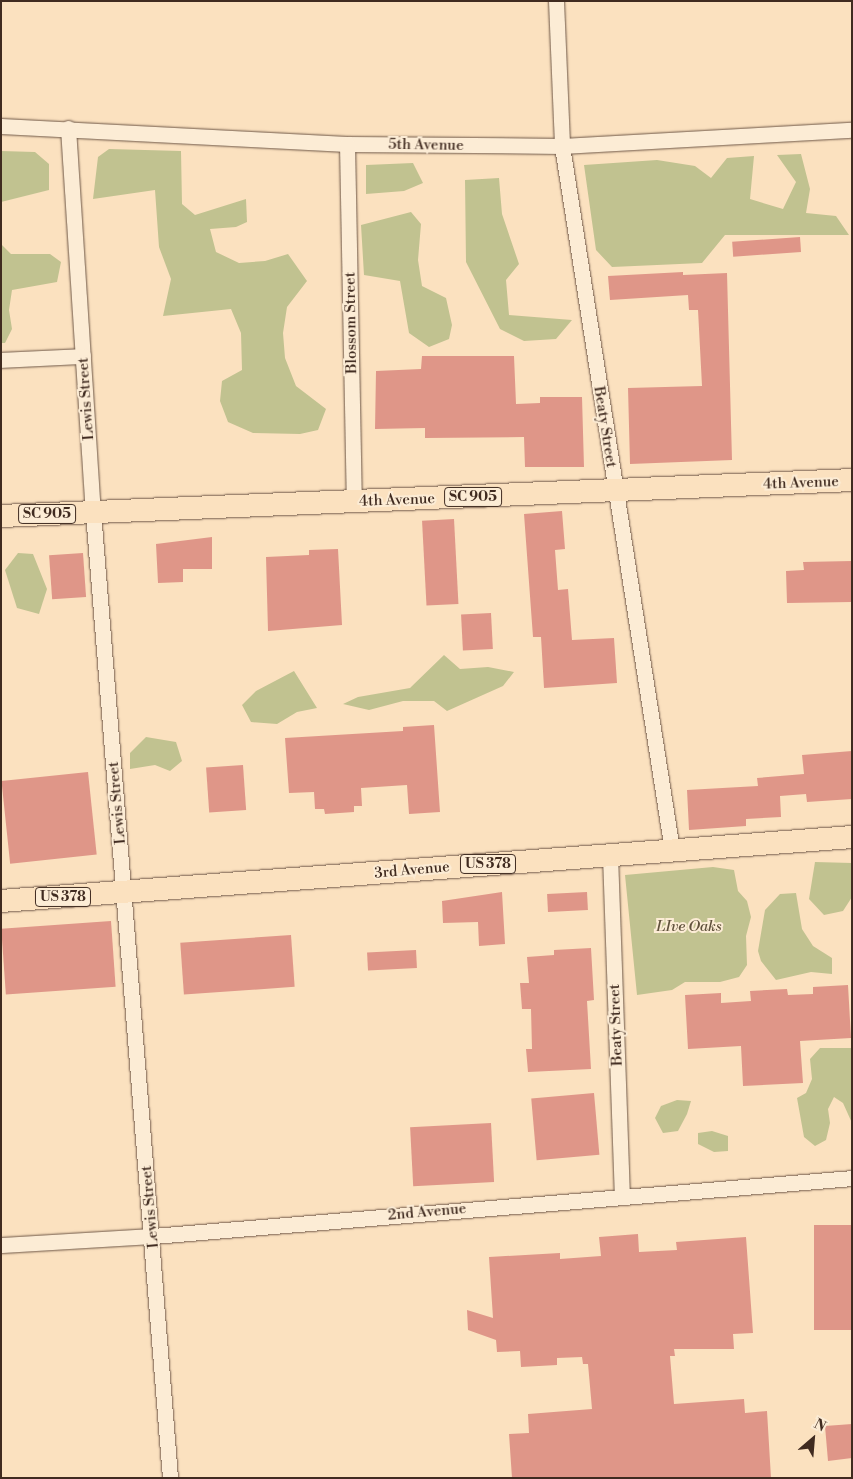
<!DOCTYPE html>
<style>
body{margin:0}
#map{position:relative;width:853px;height:1479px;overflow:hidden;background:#fbe1bf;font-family:"Libre Bodoni",serif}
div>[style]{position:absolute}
.green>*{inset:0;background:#c1c290}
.building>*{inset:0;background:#df9688;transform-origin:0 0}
.roads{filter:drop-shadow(0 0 1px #6f5848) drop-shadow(0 0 1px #6f5848)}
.street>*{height:15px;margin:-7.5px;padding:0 7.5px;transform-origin:7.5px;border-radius:7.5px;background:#fcecd5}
.primary>*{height:22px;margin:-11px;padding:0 11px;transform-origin:11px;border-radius:11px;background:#fbe1bf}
span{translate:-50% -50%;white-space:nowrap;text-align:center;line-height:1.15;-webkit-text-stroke:4px #fcecd5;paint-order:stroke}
.shield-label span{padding:1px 4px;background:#fcecd5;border:1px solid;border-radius:4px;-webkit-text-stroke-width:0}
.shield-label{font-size:14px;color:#402b20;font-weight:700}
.street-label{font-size:15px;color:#402b20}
.park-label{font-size:15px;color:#60513c;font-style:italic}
.frame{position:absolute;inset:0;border:2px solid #402b20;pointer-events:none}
.north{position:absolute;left:788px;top:1414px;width:50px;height:50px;-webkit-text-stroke:4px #fcecd5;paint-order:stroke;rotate:27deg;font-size:14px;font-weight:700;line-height:20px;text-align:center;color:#402b20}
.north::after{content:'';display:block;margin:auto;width:18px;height:22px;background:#402b20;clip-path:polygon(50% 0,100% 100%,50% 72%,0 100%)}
</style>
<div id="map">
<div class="green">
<i style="clip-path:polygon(109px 149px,181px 151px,182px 204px,195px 215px,246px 199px,247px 222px,236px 227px,210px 229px,216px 252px,239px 263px,265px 261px,288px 254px,307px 281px,287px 307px,283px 333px,285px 358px,296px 386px,326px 409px,318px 430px,300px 434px,253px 433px,228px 422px,220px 401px,222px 381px,242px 370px,241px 333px,231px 309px,163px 316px,171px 279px,159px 247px,155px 190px,93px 199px,98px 157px)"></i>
<i style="clip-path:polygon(1px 151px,35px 152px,49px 164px,49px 190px,1px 202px)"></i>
<i style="clip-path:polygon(801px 154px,810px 189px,806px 213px,836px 216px,849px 235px,725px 235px,702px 263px,612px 267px,596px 250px,584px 165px,657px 160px,695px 166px,711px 178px,727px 158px,754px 156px,750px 199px,783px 209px,796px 182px,777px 155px)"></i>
<i style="clip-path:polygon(413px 163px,423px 183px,404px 191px,366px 194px,366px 165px)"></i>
<i style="clip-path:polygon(499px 178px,502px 214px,519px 264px,506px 280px,509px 315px,572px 320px,556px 339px,524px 341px,500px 329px,466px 262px,465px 180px)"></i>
<i style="clip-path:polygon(411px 212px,421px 224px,418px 260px,422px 286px,446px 298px,452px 325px,449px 339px,429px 347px,409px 333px,400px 281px,364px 275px,361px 225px)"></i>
<i style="clip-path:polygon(1px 244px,11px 254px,50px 254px,61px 262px,57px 282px,12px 290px,9px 310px,12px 329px,5px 343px,1px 343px)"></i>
<i style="clip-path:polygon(18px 553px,33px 554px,47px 589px,39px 614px,17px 608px,5px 570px)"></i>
<i style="clip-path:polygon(444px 655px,460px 669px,488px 667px,514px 672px,503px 686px,447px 711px,434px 701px,403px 701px,369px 710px,343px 704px,358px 697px,410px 688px)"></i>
<i style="clip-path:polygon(294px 671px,317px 708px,297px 712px,277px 724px,251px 722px,242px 705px,256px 691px)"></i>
<i style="clip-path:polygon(146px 737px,176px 742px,182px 761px,170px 771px,155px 765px,130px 769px,130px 753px)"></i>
<i style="clip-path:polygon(815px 862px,852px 863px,852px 897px,843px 911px,824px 915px,809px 899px)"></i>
<i style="clip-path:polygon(713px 867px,734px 870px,738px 891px,747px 901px,751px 917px,746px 936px,747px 965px,739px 977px,720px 982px,685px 982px,672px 990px,637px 995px,625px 875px)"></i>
<i style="clip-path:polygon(796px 893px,802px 929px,813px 946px,832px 958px,832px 974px,811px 972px,776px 980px,761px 961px,758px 951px,765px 910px,780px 894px)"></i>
<i style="clip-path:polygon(820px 1048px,852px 1048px,852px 1123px,843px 1103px,834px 1097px,828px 1109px,830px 1123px,826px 1140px,815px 1146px,804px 1137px,797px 1098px,806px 1093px,812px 1079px,810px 1059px)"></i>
<i style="clip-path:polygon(677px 1100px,691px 1101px,687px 1114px,678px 1131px,663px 1133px,655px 1118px,661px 1106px)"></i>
<i style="clip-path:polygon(712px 1131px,728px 1136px,728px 1151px,714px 1152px,698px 1144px,698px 1133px)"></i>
</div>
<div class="building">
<i style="left:800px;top:237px;width:15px;height:68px;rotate:86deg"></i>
<i style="clip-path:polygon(683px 272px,683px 275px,727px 273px,732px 460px,630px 464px,628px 388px,702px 386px,698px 310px,689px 310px,688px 295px,610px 300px,608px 276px)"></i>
<i style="clip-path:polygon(422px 356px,514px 356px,516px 404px,540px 403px,540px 397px,582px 397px,584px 467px,525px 467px,524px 437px,425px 438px,425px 428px,375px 429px,376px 371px,421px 369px)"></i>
<i style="clip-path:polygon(562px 511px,565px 549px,555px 550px,558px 590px,568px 589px,572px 640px,614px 638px,617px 683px,544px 688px,541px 637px,533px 637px,524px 514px)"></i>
<i style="left:454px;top:519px;width:85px;height:32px;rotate:87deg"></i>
<i style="clip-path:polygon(212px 537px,212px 569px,183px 569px,183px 582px,158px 583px,156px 544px)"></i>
<i style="clip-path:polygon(338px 549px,342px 625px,268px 631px,266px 557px,309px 555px,309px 550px)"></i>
<i style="left:83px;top:553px;width:44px;height:34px;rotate:86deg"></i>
<i style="clip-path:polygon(852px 561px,852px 602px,787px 603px,786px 571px,804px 570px,803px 562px)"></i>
<i style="left:491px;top:613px;width:36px;height:30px;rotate:87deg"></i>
<i style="clip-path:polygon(434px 725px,440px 812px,409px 814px,407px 785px,361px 788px,362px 806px,354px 806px,354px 812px,325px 814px,324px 809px,315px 809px,314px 792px,289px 793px,285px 738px,403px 731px,403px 727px)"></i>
<i style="clip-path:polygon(852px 751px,852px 799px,807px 802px,806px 794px,780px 796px,781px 817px,746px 819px,746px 826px,689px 830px,687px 790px,758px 786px,757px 778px,804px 774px,802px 755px)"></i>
<i style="left:243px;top:765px;width:45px;height:37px;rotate:86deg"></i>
<i style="left:88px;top:772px;width:83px;height:87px;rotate:84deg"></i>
<i style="clip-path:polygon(502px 892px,505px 944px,479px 946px,478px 922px,443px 923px,442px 901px)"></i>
<i style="left:587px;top:892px;width:18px;height:40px;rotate:87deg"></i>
<i style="left:111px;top:921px;width:66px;height:110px;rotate:86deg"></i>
<i style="left:291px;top:935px;width:52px;height:111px;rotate:86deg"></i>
<i style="clip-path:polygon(591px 948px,594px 1000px,587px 1001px,591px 1069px,528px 1072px,526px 1049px,532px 1049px,531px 1009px,522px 1009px,520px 983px,529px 983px,527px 957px,554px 955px,554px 950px)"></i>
<i style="left:416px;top:950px;width:18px;height:49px;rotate:87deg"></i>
<i style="clip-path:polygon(848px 985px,851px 1038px,800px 1041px,803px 1083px,743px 1086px,741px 1046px,688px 1049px,685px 995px,721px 993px,721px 1003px,751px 1001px,750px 991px,787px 989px,788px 995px,813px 994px,813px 987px)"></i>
<i style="left:594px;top:1093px;width:62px;height:63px;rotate:85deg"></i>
<i style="left:491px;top:1123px;width:59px;height:81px;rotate:87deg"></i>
<i style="left:852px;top:1225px;width:105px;height:38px;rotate:90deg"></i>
<i style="clip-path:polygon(638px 1234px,639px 1252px,677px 1250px,676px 1242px,746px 1237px,753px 1333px,733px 1334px,734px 1349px,674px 1349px,675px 1356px,670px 1356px,674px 1404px,744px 1399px,745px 1413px,767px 1411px,771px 1478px,512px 1478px,509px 1434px,529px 1433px,528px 1414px,592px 1409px,588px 1364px,583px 1364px,582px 1357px,557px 1358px,557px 1365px,521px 1367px,520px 1351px,497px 1352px,496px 1340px,468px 1330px,467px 1310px,493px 1318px,489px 1257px,560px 1253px,560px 1259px,601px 1256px,599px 1237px)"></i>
<i style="clip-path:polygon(852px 1424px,852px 1458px,828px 1461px,825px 1426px)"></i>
</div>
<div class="roads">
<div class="street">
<i style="left:556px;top:1px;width:145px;rotate:87.6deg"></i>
<i style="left:562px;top:146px;width:713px;rotate:81.12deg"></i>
<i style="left:1px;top:126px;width:346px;rotate:3deg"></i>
<i style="left:347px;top:144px;width:215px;rotate:0.5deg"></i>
<i style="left:562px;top:146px;width:290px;rotate:-3.2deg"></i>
<i style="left:68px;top:128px;width:385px;rotate:86.3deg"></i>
<i style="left:93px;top:512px;width:969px;rotate:85.44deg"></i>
<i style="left:347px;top:144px;width:357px;rotate:88.9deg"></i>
<i style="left:1px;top:360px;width:82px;rotate:-2.8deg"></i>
<i style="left:610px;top:855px;width:340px;rotate:88deg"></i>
<i style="left:1px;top:1245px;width:152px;rotate:-3.4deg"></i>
<i style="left:153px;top:1236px;width:701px;rotate:-4.74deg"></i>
</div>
<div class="primary">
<i style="left:1px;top:516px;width:852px;rotate:-2.42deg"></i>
<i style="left:1px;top:901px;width:853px;rotate:-4.3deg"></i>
</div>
</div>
<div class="shield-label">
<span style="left:473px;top:497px">SC 905</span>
<span style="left:47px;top:514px">SC 905</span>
<span style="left:488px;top:864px">US 378</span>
<span style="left:63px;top:897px">US 378</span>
</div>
<div class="street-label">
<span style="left:426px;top:145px;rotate:1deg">5th Avenue</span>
<span style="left:351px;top:323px;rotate:-91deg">Blossom Street</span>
<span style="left:86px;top:399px;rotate:-94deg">Lewis Street</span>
<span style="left:605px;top:427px;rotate:81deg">Beaty Street</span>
<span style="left:801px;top:483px;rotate:-2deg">4th Avenue</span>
<span style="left:397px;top:500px;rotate:-2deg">4th Avenue</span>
<span style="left:117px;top:803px;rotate:-95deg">Lewis Street</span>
<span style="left:412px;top:870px;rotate:-5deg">3rd Avenue</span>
<span style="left:616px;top:1025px;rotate:-92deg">Beaty Street</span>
<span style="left:150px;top:1207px;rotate:-95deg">Lewis Street</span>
<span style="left:427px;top:1212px;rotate:-5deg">2nd Avenue</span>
</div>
<div class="park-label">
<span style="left:689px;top:927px">LIve Oaks</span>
</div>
<div class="frame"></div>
<div class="north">N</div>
</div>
